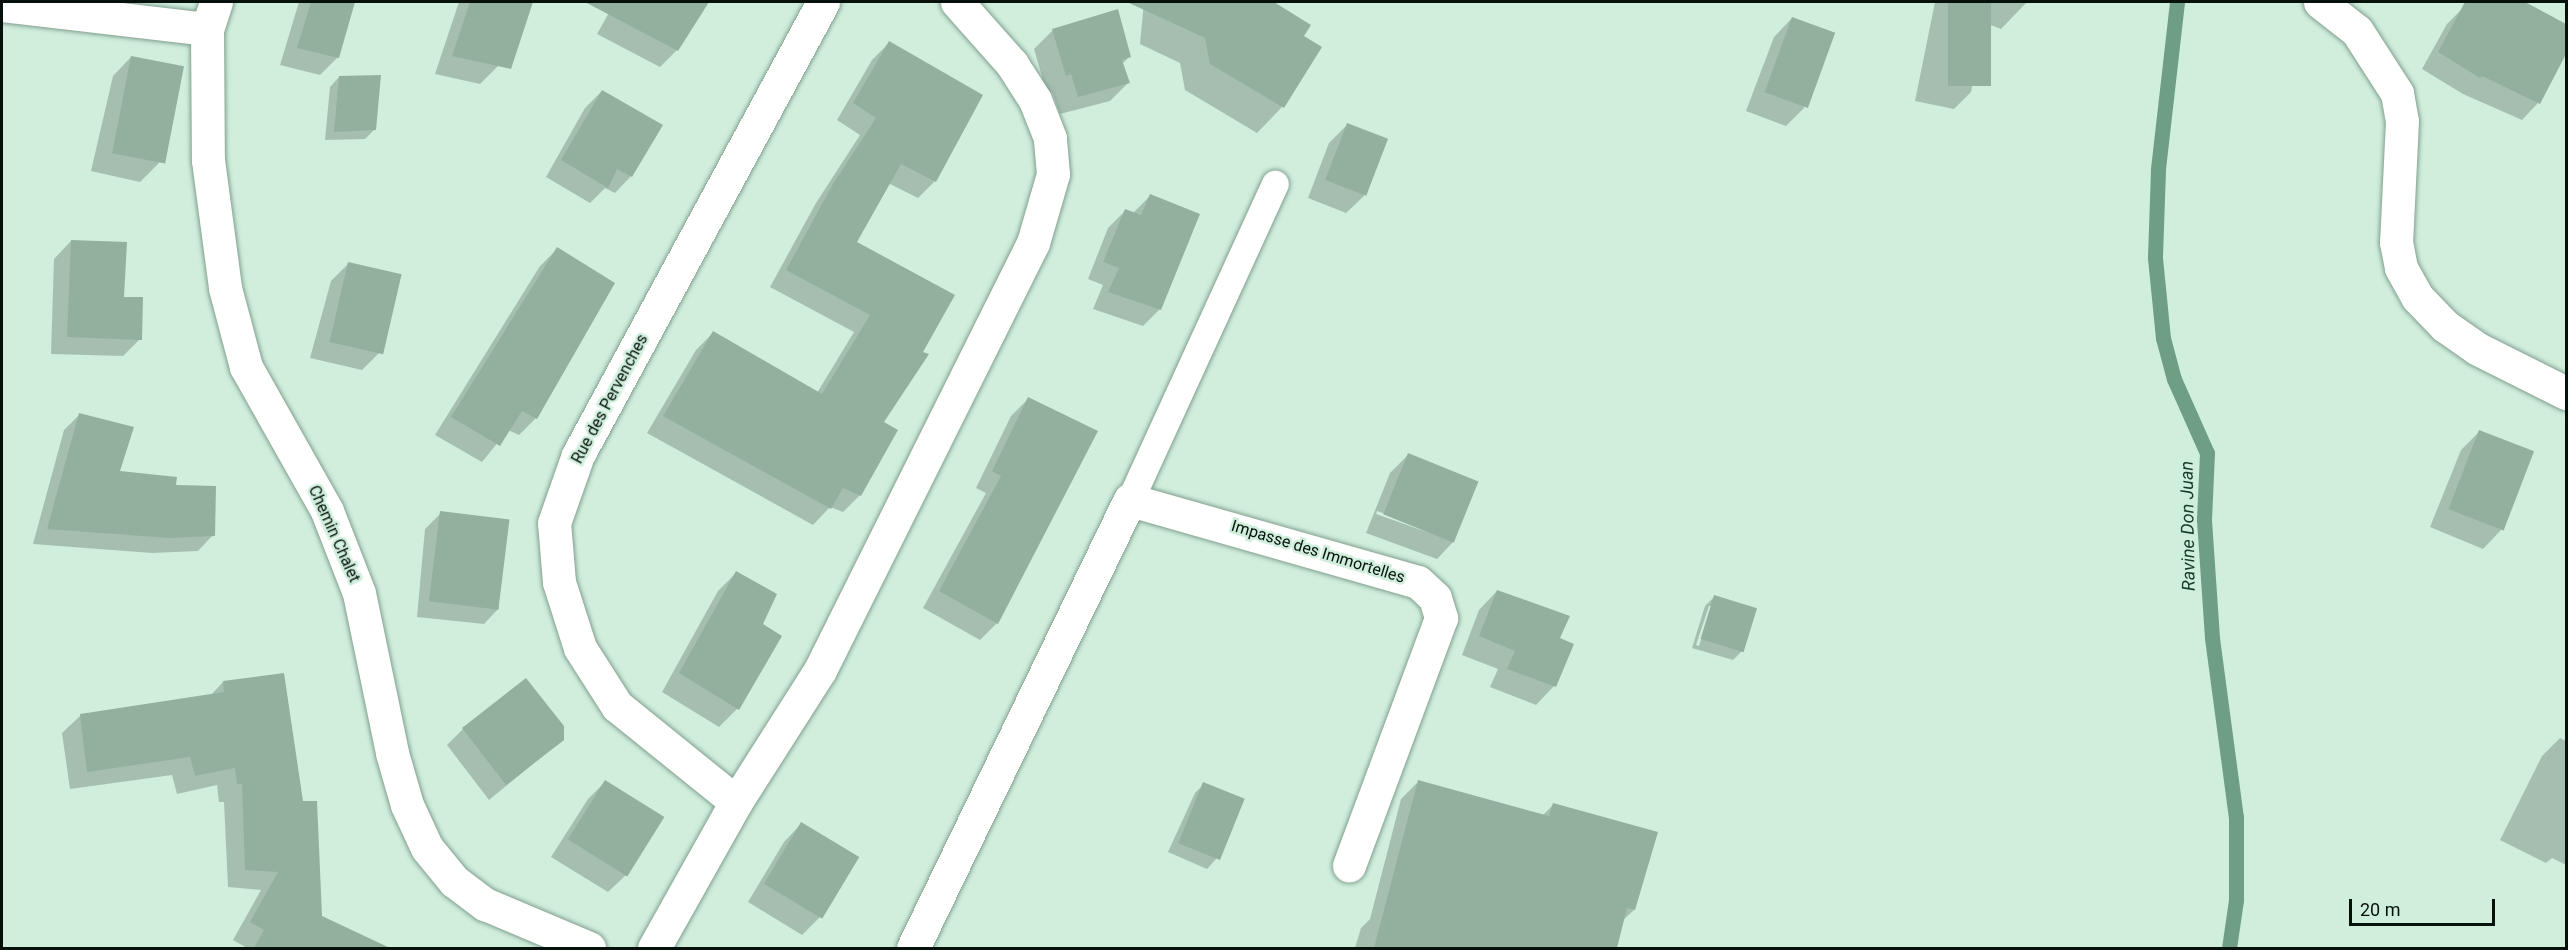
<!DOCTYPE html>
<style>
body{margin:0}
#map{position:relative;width:2568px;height:950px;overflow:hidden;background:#cfeedc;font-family:Roboto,sans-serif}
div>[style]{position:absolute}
.shadow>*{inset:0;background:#0003}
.stream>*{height:15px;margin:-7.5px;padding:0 7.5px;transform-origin:7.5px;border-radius:7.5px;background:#6e9f84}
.building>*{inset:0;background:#93b09f;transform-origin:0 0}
.roads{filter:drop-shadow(0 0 2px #829f8e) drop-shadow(0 0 2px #829f8e)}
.lane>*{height:27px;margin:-13.5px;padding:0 13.5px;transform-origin:13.5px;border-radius:13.5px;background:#fff}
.street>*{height:33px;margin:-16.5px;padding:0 16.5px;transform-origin:16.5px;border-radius:16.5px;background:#fff}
span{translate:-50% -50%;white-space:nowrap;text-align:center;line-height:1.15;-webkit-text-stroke:5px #cfeedc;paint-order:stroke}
.street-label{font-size:16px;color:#06110b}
.water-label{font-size:18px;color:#143c29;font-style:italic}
.frame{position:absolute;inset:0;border:3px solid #06110b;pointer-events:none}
.scale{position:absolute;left:2349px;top:899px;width:146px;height:27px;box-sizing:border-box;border:3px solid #06110b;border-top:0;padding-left:8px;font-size:18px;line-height:21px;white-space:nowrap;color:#06110b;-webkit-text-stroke:4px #cfeedc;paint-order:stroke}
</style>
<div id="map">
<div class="shadow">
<i style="clip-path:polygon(299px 2px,353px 2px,338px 57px,320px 75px,280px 65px)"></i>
<i style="clip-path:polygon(459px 2px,529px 2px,499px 65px,480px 84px,435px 74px)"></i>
<i style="clip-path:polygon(615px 2px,704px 2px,677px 50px,660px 67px,597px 34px)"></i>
<i style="clip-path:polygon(1144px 2px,1271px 2px,1309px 25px,1302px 36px,1320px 48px,1282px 107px,1257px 133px,1185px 90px,1180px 63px,1140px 44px)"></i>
<i style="clip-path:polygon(1935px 2px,2027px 2px,2001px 29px,1985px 23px,1971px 92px,1954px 109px,1915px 101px)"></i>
<i style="clip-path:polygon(2479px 2px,2505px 2px,2514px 6px,2521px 2px,2566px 25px,2566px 51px,2538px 103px,2522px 120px,2463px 94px,2422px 69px,2447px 24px,2463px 8px,2472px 8px)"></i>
<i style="clip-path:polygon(1117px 11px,1129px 57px,1122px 64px,1128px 83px,1110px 101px,1060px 114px,1052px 92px,1047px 94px,1034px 49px,1052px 31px)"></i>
<i style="clip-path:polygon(1792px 18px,1804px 108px,1786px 126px,1746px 111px,1774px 37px)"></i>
<i style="clip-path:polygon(889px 43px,981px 96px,935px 181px,918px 198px,888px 183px,855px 242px,921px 353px,882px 422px,860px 495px,843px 512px,830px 507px,813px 525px,647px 433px,696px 350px,713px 333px,817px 393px,854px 332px,770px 287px,816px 203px,860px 135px,837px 120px,872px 60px)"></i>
<i style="clip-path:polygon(131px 57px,159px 163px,140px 182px,91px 171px,113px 76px)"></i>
<i style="clip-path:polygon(339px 77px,374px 130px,365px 139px,325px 140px,330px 87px)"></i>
<i style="clip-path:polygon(602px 91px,631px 176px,615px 193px,605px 188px,590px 203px,546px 177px,585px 108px)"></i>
<i style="clip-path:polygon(1347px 125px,1364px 196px,1346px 213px,1308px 198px,1329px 143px)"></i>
<i style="clip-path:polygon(1150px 196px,1160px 309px,1143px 326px,1093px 309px,1103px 285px,1088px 279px,1108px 228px,1125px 211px,1134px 212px)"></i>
<i style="clip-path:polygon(71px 241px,122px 298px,140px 339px,123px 356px,51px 354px,54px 259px)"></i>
<i style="clip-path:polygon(557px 249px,536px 418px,519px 435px,508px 430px,482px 462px,435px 435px,540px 266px)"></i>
<i style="clip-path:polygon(348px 264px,379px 353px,362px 370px,310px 358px,331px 281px)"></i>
<i style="clip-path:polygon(1028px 399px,997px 623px,980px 640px,923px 608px,986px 493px,976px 488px,1011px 416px)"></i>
<i style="clip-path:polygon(79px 415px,118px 472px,174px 486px,213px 535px,198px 551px,152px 553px,33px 544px,64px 430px)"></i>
<i style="clip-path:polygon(2479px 432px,2501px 530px,2483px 549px,2430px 527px,2461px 450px)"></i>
<i style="clip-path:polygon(evenodd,1408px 455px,1455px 540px,1437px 559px,1366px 533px,1390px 473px,1408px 455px,1377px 511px,1447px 536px,1447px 539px,1376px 514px,1377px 511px)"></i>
<i style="clip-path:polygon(441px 513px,499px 608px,484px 624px,417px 617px,425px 529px)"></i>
<i style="clip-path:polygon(736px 573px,761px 625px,737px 709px,719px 727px,662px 692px,718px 591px)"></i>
<i style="clip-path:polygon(1497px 591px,1559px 639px,1572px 645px,1554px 686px,1536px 705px,1490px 687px,1498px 669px,1462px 655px,1479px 610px)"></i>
<i style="clip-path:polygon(evenodd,1714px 597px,1742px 651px,1733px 660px,1692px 648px,1705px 606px,1714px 597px,1709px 606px,1712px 606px,1699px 646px,1696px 645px,1709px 606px)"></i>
<i style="clip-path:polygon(223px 682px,320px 917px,378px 945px,376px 948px,247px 948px,233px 940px,261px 890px,228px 887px,224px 802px,219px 802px,217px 785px,177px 794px,172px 775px,70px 789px,62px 733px,81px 715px,210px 696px)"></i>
<i style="clip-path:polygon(463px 729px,562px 740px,489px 800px,447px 745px)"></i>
<i style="clip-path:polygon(2560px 738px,2566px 741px,2566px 865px,2552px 858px,2546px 863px,2500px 840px,2542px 756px)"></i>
<i style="clip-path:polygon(1419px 781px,1542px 816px,1553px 805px,1634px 910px,1622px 921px,1615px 948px,1355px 948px,1361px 928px,1370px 919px,1401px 799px)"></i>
<i style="clip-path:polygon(605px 782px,626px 875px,608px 892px,551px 857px,588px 799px)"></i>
<i style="clip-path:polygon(1204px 784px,1216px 859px,1207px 869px,1168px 852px,1195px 793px)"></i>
<i style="clip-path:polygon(801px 824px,820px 917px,802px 935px,748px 902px,784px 842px)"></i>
</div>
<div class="stream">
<i style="left:2177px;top:2px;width:169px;rotate:96.5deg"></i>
<i style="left:2158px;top:170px;width:88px;rotate:92deg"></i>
<i style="left:2155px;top:258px;width:80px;rotate:84.3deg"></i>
<i style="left:2163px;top:338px;width:42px;rotate:75deg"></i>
<i style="left:2174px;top:379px;width:81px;rotate:66deg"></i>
<i style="left:2207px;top:453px;width:67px;rotate:92.6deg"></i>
<i style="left:2204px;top:520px;width:118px;rotate:86.1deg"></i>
<i style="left:2212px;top:638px;width:181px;rotate:82.4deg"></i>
<i style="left:2236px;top:817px;width:83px;rotate:90deg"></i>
<i style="left:2236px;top:900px;width:49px;rotate:98.3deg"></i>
</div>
<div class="building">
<i style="clip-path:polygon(311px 2px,355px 2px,339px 58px,297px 48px)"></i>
<i style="clip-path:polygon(470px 2px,533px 2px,511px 69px,452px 56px)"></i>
<i style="clip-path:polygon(585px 2px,709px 2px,678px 51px)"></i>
<i style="clip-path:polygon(1127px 2px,1274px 2px,1311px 25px,1304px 36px,1322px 47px,1284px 108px,1210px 64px,1205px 38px)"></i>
<i style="left:1948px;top:2px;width:43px;height:84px"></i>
<i style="clip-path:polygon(2465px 2px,2525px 2px,2566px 24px,2566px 54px,2540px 104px,2482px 76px,2480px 78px,2438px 52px)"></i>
<i style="clip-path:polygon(1118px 9px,1131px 57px,1122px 60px,1130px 83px,1078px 97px,1071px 74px,1066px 76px,1052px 29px)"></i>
<i style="left:1792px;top:17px;width:46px;height:80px;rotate:20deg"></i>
<i style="clip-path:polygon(889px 41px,983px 95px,936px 182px,901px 164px,857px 242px,955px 295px,923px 352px,929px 354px,884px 422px,898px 430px,861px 496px,843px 488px,831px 509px,663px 416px,713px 331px,822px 394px,870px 315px,786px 270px,833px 184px,876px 118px,853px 103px)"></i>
<i style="left:131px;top:56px;width:54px;height:99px;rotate:11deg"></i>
<i style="clip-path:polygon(381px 75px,376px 130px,334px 132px,339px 76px)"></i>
<i style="clip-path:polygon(602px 90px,663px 125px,632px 177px,617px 169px,608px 188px,561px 160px)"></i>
<i style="left:1347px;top:123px;width:44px;height:61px;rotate:21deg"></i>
<i style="clip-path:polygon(1150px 194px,1200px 214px,1161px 310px,1108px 292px,1119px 268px,1103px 262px,1125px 209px,1141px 215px)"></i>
<i style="clip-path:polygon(71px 240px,127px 242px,124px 297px,143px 297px,142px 340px,67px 337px)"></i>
<i style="clip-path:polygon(557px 247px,615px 283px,537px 419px,522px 411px,500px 446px,451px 417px)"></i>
<i style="left:348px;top:262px;width:55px;height:82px;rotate:13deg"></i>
<i style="clip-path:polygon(1028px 397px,1098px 431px,998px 624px,939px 591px,1001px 476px,992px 471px)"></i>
<i style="clip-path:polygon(79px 413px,134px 427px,120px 471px,177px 477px,176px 485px,216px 486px,215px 536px,169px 538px,47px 529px)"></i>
<i style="left:2479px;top:430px;width:59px;height:85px;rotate:21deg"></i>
<i style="left:1408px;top:453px;width:76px;height:66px;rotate:22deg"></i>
<i style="left:440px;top:511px;width:70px;height:91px;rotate:7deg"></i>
<i style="clip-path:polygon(736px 571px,777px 594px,763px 624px,782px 636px,739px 710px,679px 673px)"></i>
<i style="clip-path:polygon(1497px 590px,1570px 616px,1560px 638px,1574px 644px,1556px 687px,1507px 669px,1515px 651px,1479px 636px)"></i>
<i style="left:1714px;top:595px;width:45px;height:46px;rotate:17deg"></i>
<i style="clip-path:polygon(284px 673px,303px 801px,317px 801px,322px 916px,390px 948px,254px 948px,264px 930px,250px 922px,278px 872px,245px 870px,242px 784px,237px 784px,235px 768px,195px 776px,190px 757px,87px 772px,80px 714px,224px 692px,223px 681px)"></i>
<i style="clip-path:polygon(526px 678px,564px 726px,564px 740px,506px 785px,462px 728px)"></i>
<i style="left:605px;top:780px;width:70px;height:70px;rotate:32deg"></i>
<i style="clip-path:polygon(1418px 780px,1549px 816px,1553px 803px,1658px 832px,1635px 910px,1627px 908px,1617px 948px,1374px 948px)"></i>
<i style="left:1203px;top:782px;width:45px;height:66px;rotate:22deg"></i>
<i style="left:801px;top:822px;width:68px;height:72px;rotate:31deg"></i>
</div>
<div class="roads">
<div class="lane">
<i style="left:1130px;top:500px;width:348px;rotate:-65.4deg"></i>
</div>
<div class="street">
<i style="left:216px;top:2px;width:28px;rotate:108deg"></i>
<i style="left:207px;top:29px;width:131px;rotate:89.6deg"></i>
<i style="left:208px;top:160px;width:129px;rotate:82.4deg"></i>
<i style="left:225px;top:288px;width:82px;rotate:75.1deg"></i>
<i style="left:246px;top:367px;width:165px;rotate:60.6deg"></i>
<i style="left:327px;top:511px;width:88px;rotate:68.7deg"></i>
<i style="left:359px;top:593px;width:163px;rotate:78.3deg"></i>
<i style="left:392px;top:753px;width:54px;rotate:73.9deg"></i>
<i style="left:407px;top:805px;width:47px;rotate:65.1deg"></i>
<i style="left:427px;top:848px;width:43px;rotate:50.7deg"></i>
<i style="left:454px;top:881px;width:39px;rotate:37deg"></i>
<i style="left:485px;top:904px;width:113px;rotate:22.9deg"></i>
<i style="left:2320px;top:2px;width:47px;rotate:38.1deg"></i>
<i style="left:2357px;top:31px;width:74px;rotate:57.2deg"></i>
<i style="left:2397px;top:93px;width:28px;rotate:80deg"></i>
<i style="left:2402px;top:121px;width:121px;rotate:92.8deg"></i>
<i style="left:2396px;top:242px;width:26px;rotate:79deg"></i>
<i style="left:2401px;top:268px;width:33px;rotate:61deg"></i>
<i style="left:2417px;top:297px;width:40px;rotate:46deg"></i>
<i style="left:2445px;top:326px;width:38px;rotate:35deg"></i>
<i style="left:2476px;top:348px;width:101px;rotate:26.6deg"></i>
<i style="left:2px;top:5px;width:206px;rotate:6.7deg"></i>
<i style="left:736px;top:802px;width:153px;rotate:-141.1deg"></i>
<i style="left:617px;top:706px;width:69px;rotate:-122.5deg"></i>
<i style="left:580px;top:648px;width:69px;rotate:-107.7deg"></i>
<i style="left:559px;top:582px;width:59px;rotate:-94.8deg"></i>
<i style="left:554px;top:523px;width:72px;rotate:-70.6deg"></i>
<i style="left:578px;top:455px;width:515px;rotate:-61.59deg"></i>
<i style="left:654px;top:948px;width:167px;rotate:-60.7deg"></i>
<i style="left:736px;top:802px;width:156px;rotate:-57.5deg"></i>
<i style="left:820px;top:670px;width:477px;rotate:-63.5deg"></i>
<i style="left:1033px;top:243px;width:72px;rotate:-73.8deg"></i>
<i style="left:1053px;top:174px;width:36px;rotate:-95deg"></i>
<i style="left:1050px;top:138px;width:41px;rotate:-111.5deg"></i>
<i style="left:1035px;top:100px;width:43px;rotate:-122.6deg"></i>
<i style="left:1012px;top:64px;width:83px;rotate:-131.6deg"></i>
<i style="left:913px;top:948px;width:498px;rotate:-64.2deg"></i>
<i style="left:1130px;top:500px;width:299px;rotate:15.9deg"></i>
<i style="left:1418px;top:582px;width:23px;rotate:43deg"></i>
<i style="left:1435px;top:598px;width:21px;rotate:73deg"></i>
<i style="left:1441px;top:618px;width:264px;rotate:110.4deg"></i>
</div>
</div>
<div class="street-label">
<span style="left:610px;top:399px;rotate:-62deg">Rue des Pervenches</span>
<span style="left:334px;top:534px;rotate:66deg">Chemin Chalet</span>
<span style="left:1318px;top:552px;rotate:17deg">Impasse des Immortelles</span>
</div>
<div class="water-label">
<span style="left:2188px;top:526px;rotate:-91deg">Ravine Don Juan</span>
</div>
<div class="frame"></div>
<div class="scale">20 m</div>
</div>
